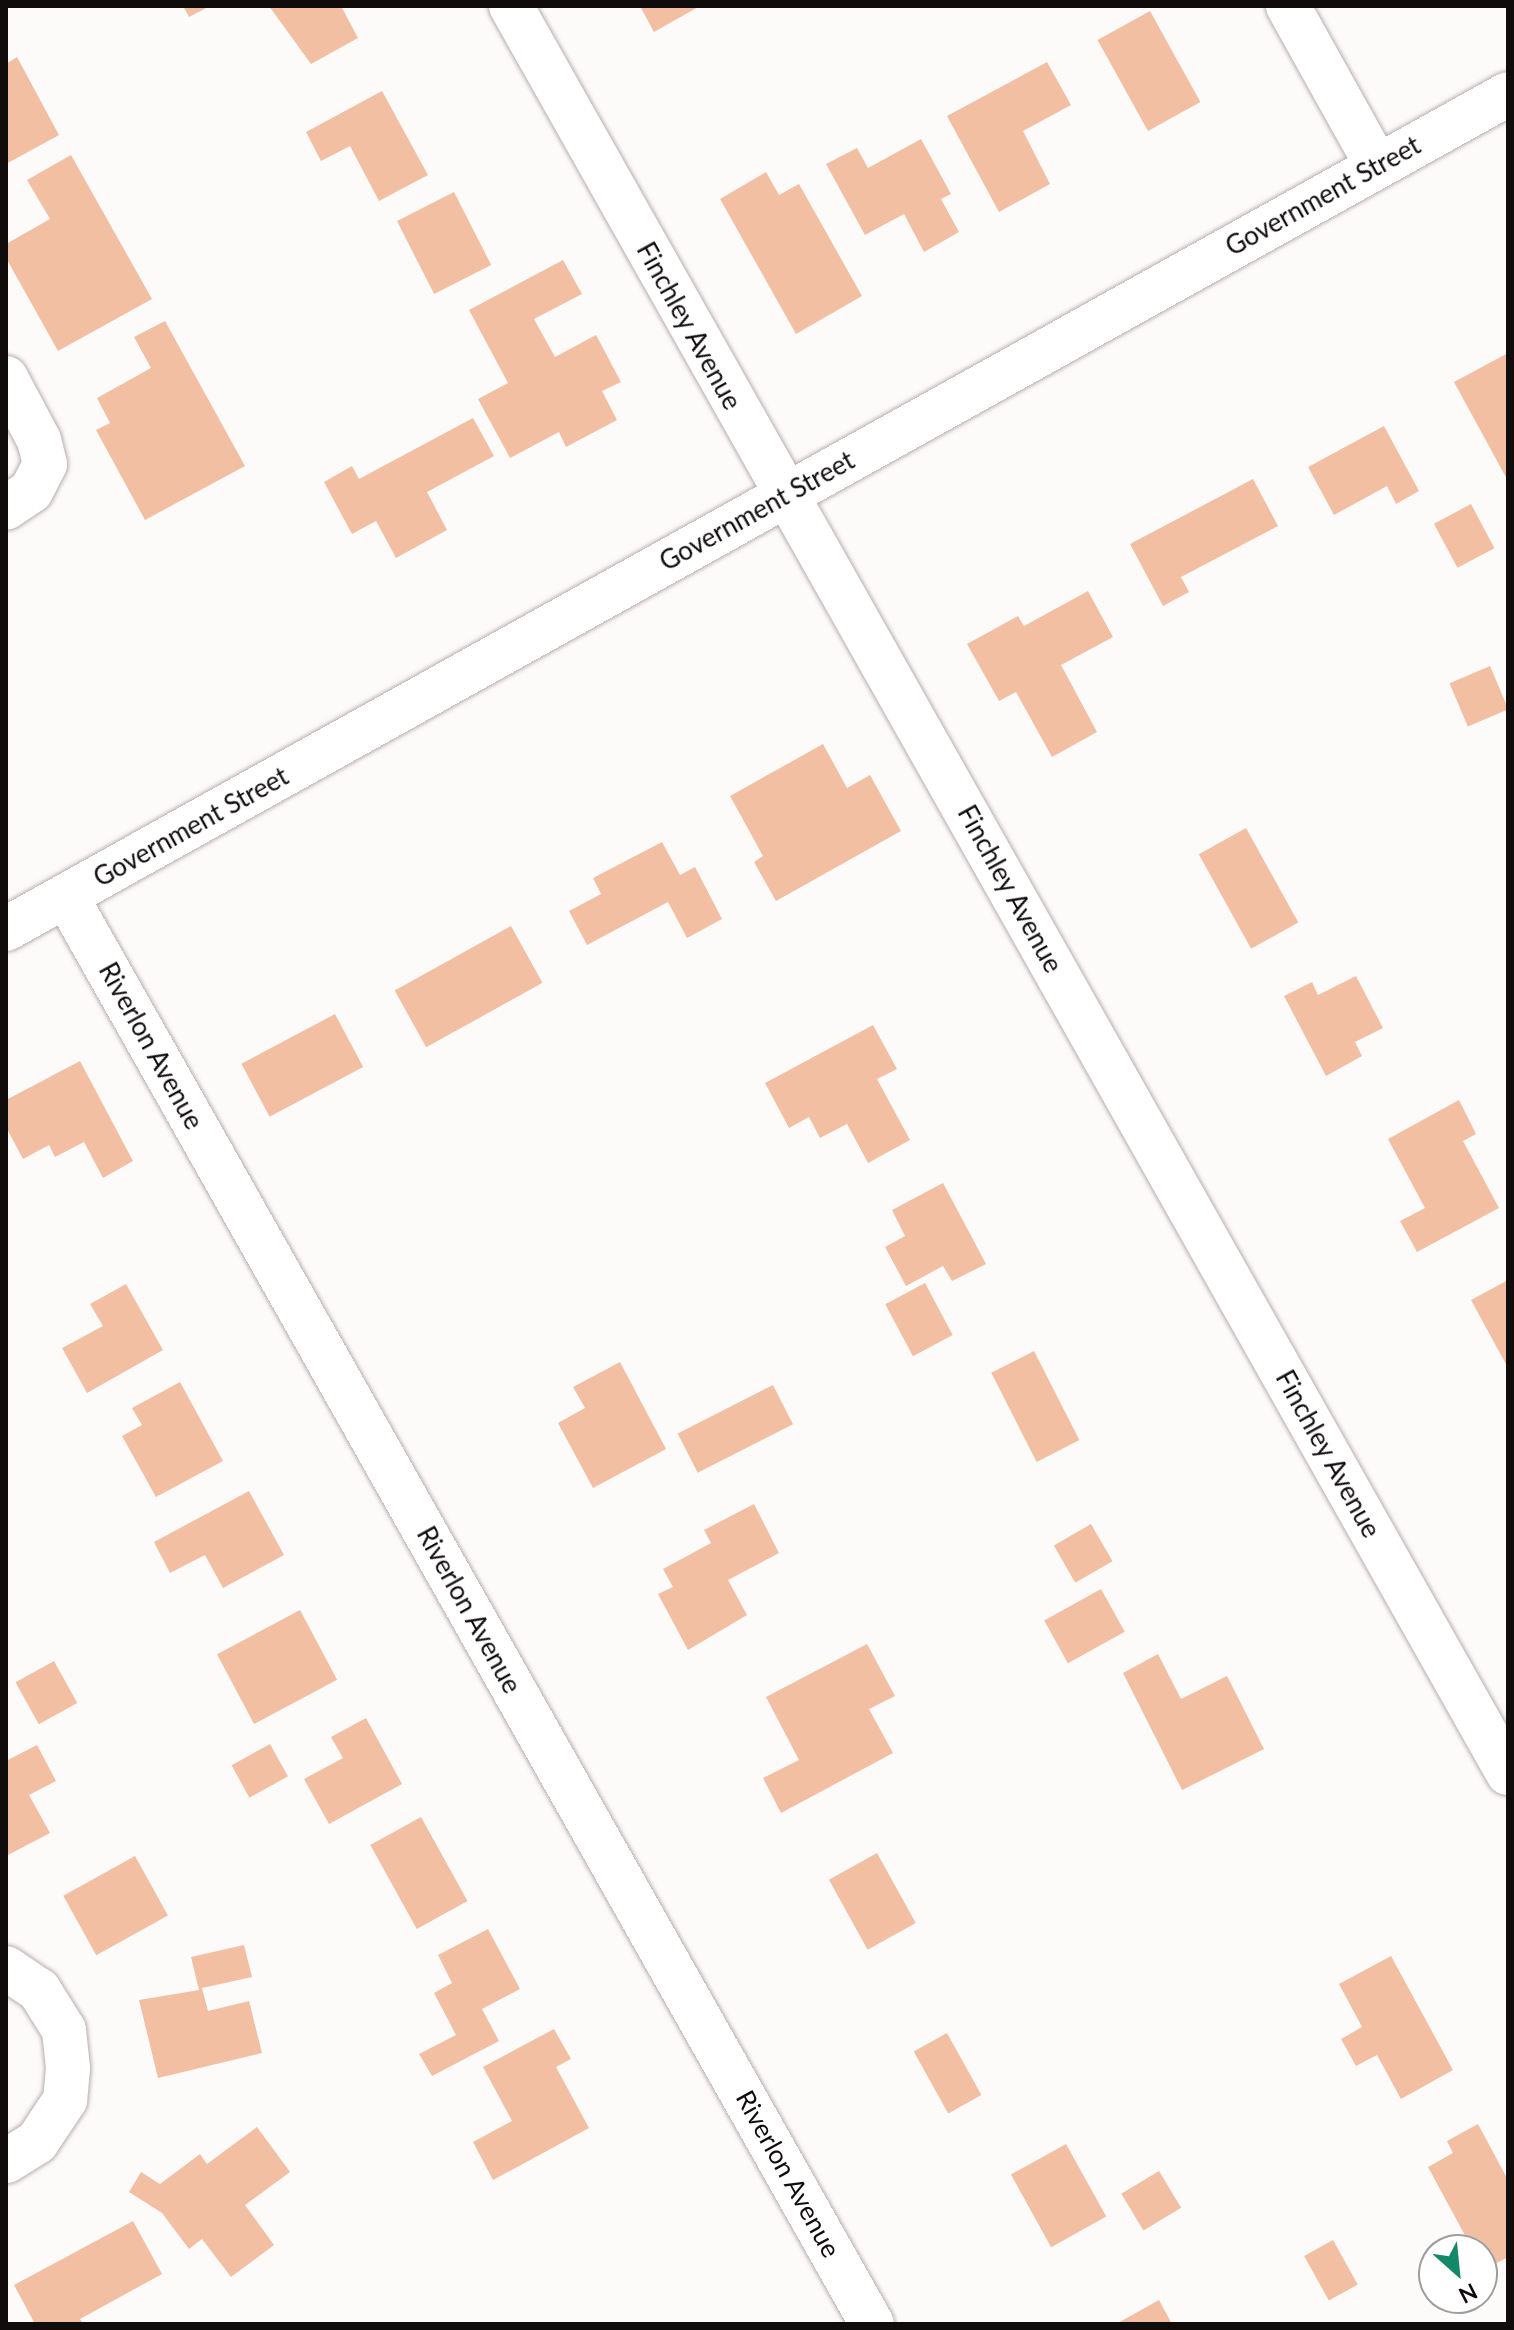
<!DOCTYPE html>
<style>
body{margin:0}
#map{position:relative;width:1514px;height:2330px;overflow:hidden;background:#fdfbfa;font-family:Lato,sans-serif}
div>[style]{position:absolute}
.building>*{inset:0;background:#f2bfa3;transform-origin:0 0}
.roads{filter:drop-shadow(0 0 2px #b9adad) drop-shadow(0 0 2px #b9adad)}
.street>*{height:44px;margin:-22px;padding:0 22px;transform-origin:22px;border-radius:22px;background:#fff}
.secondary>*{height:44px;margin:-22px;padding:0 22px;transform-origin:22px;border-radius:22px;background:#fff}
span{translate:-50% -50%;white-space:nowrap;text-align:center;line-height:1.15;-webkit-text-stroke:6px #fff;paint-order:stroke}
.street-label{font-size:26px;color:#100c0c}
.frame{position:absolute;inset:0;border:8px solid #100c0c;pointer-events:none}
.north{position:absolute;left:1418px;top:2234px;width:80px;height:80px;box-sizing:border-box;background:#fff;border:2px solid #9f9e9e;border-radius:50%;rotate:153deg;font-size:22px;font-weight:700;line-height:32px;text-align:center;color:#100c0c}
.north::after{content:'';display:block;margin:auto;width:28px;height:36px;background:#13896a;clip-path:polygon(50% 0,100% 100%,50% 72%,0 100%)}
</style>
<div id="map">
<div class="building">
<i style="clip-path:polygon(183px 6px,210px 6px,189px 17px)"></i>
<i style="clip-path:polygon(269px 6px,341px 6px,358px 38px,311px 64px)"></i>
<i style="clip-path:polygon(640px 6px,700px 6px,654px 32px)"></i>
<i style="left:1150px;top:11px;width:104px;height:60px;rotate:61deg"></i>
<i style="clip-path:polygon(17px 57px,59px 135px,6px 164px,6px 64px)"></i>
<i style="clip-path:polygon(1047px 62px,1071px 105px,1023px 131px,1050px 184px,999px 212px,947px 116px)"></i>
<i style="clip-path:polygon(382px 91px,428px 175px,379px 201px,350px 146px,321px 161px,306px 132px)"></i>
<i style="clip-path:polygon(921px 139px,951px 194px,941px 199px,959px 232px,924px 252px,904px 214px,865px 235px,826px 164px,857px 148px,868px 168px)"></i>
<i style="clip-path:polygon(71px 155px,152px 299px,58px 351px,6px 258px,6px 244px,50px 219px,27px 180px)"></i>
<i style="clip-path:polygon(766px 172px,779px 195px,799px 184px,862px 296px,796px 334px,720px 199px)"></i>
<i style="left:454px;top:192px;width:82px;height:64px;rotate:63deg"></i>
<i style="clip-path:polygon(563px 260px,582px 294px,534px 319px,555px 357px,596px 335px,621px 382px,602px 391px,617px 420px,566px 447px,559px 432px,510px 458px,478px 399px,508px 383px,469px 310px)"></i>
<i style="clip-path:polygon(165px 321px,245px 466px,145px 520px,96px 430px,110px 423px,97px 398px,151px 368px,134px 337px)"></i>
<i style="clip-path:polygon(1508px 353px,1508px 481px,1454px 382px)"></i>
<i style="clip-path:polygon(473px 418px,494px 456px,427px 492px,447px 530px,396px 558px,376px 521px,352px 534px,324px 482px,352px 466px,359px 479px)"></i>
<i style="clip-path:polygon(1384px 426px,1419px 491px,1396px 504px,1387px 486px,1334px 515px,1308px 467px)"></i>
<i style="clip-path:polygon(1253px 479px,1278px 526px,1181px 577px,1189px 592px,1163px 606px,1130px 544px)"></i>
<i style="left:1471px;top:504px;width:50px;height:42px;rotate:62deg"></i>
<i style="clip-path:polygon(1088px 591px,1113px 637px,1061px 665px,1097px 732px,1052px 757px,1016px 692px,999px 701px,967px 644px,1018px 616px,1024px 626px)"></i>
<i style="left:1490px;top:666px;width:47px;height:44px;rotate:67deg"></i>
<i style="clip-path:polygon(823px 744px,847px 788px,870px 775px,901px 831px,776px 901px,754px 862px,763px 856px,730px 796px)"></i>
<i style="left:1246px;top:828px;width:108px;height:54px;rotate:61deg"></i>
<i style="clip-path:polygon(662px 842px,680px 875px,695px 867px,722px 919px,687px 938px,668px 902px,587px 945px,569px 911px,601px 894px,593px 878px)"></i>
<i style="left:511px;top:926px;width:65px;height:133px;rotate:61deg"></i>
<i style="clip-path:polygon(1356px 976px,1383px 1028px,1355px 1042px,1362px 1056px,1326px 1076px,1284px 996px,1312px 982px,1318px 995px)"></i>
<i style="left:335px;top:1014px;width:60px;height:106px;rotate:62deg"></i>
<i style="clip-path:polygon(873px 1025px,897px 1069px,877px 1079px,910px 1140px,868px 1163px,847px 1124px,820px 1138px,809px 1117px,789px 1128px,765px 1083px)"></i>
<i style="clip-path:polygon(80px 1061px,133px 1161px,103px 1178px,84px 1142px,55px 1157px,49px 1145px,23px 1159px,6px 1127px,6px 1100px)"></i>
<i style="clip-path:polygon(1459px 1100px,1476px 1134px,1463px 1141px,1499px 1208px,1417px 1252px,1400px 1221px,1425px 1208px,1388px 1139px)"></i>
<i style="clip-path:polygon(943px 1183px,986px 1264px,952px 1281px,943px 1266px,906px 1286px,885px 1247px,905px 1236px,892px 1210px)"></i>
<i style="clip-path:polygon(1508px 1280px,1508px 1368px,1471px 1300px)"></i>
<i style="left:925px;top:1283px;width:59px;height:45px;rotate:62deg"></i>
<i style="clip-path:polygon(126px 1284px,163px 1350px,87px 1393px,62px 1348px,103px 1326px,90px 1304px)"></i>
<i style="left:1034px;top:1351px;width:100px;height:48px;rotate:63deg"></i>
<i style="clip-path:polygon(620px 1362px,666px 1449px,593px 1488px,558px 1423px,585px 1408px,573px 1387px)"></i>
<i style="clip-path:polygon(180px 1382px,223px 1461px,156px 1497px,122px 1436px,142px 1425px,132px 1408px)"></i>
<i style="left:773px;top:1385px;width:44px;height:107px;rotate:63deg"></i>
<i style="clip-path:polygon(249px 1491px,284px 1555px,223px 1588px,205px 1555px,170px 1573px,154px 1542px)"></i>
<i style="clip-path:polygon(754px 1504px,779px 1553px,728px 1580px,747px 1615px,688px 1650px,658px 1594px,673px 1587px,663px 1569px,711px 1543px,704px 1530px)"></i>
<i style="left:1091px;top:1524px;width:43px;height:43px;rotate:60deg"></i>
<i style="left:1101px;top:1589px;width:49px;height:65px;rotate:61deg"></i>
<i style="left:300px;top:1610px;width:79px;height:94px;rotate:62deg"></i>
<i style="clip-path:polygon(867px 1644px,895px 1696px,869px 1709px,893px 1753px,781px 1813px,763px 1778px,799px 1760px,766px 1697px)"></i>
<i style="clip-path:polygon(1158px 1654px,1181px 1699px,1227px 1676px,1264px 1749px,1182px 1790px,1123px 1673px)"></i>
<i style="left:54px;top:1661px;width:48px;height:44px;rotate:61deg"></i>
<i style="clip-path:polygon(366px 1718px,402px 1784px,329px 1824px,304px 1779px,343px 1758px,331px 1737px)"></i>
<i style="left:270px;top:1744px;width:37px;height:44px;rotate:61deg"></i>
<i style="clip-path:polygon(37px 1745px,56px 1781px,29px 1795px,50px 1833px,6px 1856px,6px 1761px)"></i>
<i style="left:421px;top:1817px;width:96px;height:58px;rotate:61deg"></i>
<i style="left:877px;top:1853px;width:80px;height:55px;rotate:61deg"></i>
<i style="left:135px;top:1856px;width:68px;height:82px;rotate:61deg"></i>
<i style="clip-path:polygon(488px 1929px,520px 1989px,482px 2009px,499px 2041px,432px 2076px,419px 2054px,456px 2035px,434px 1993px,452px 1983px,438px 1955px)"></i>
<i style="clip-path:polygon(244px 1945px,252px 1977px,202px 1988px,208px 2011px,249px 2001px,262px 2053px,158px 2078px,139px 2000px,199px 1990px,191px 1957px)"></i>
<i style="clip-path:polygon(1391px 1956px,1453px 2070px,1401px 2099px,1377px 2055px,1356px 2066px,1341px 2039px,1362px 2027px,1339px 1984px)"></i>
<i style="clip-path:polygon(554px 2029px,571px 2059px,556px 2067px,589px 2128px,493px 2180px,473px 2142px,512px 2121px,483px 2067px)"></i>
<i style="left:947px;top:2033px;width:71px;height:38px;rotate:61deg"></i>
<i style="clip-path:polygon(1478px 2124px,1508px 2180px,1508px 2257px,1484px 2270px,1482px 2250px,1473px 2250px,1428px 2167px,1453px 2153px,1447px 2141px)"></i>
<i style="clip-path:polygon(257px 2127px,290px 2172px,245px 2205px,274px 2245px,231px 2277px,202px 2239px,189px 2249px,162px 2213px,129px 2192px,141px 2172px,160px 2184px,200px 2154px,207px 2164px)"></i>
<i style="left:1066px;top:2144px;width:83px;height:63px;rotate:61deg"></i>
<i style="left:1159px;top:2171px;width:43px;height:44px;rotate:59deg"></i>
<i style="clip-path:polygon(133px 2221px,162px 2274px,80px 2319px,83px 2324px,35px 2324px,14px 2285px)"></i>
<i style="left:1333px;top:2240px;width:51px;height:33px;rotate:61deg"></i>
<i style="clip-path:polygon(1159px 2300px,1172px 2324px,1116px 2324px)"></i>
</div>
<div class="roads">
<div class="street">
<i style="left:511px;top:6px;width:2029px;rotate:60.57deg"></i>
<i style="left:1288px;top:6px;width:183px;rotate:60.9deg"></i>
<i style="left:6px;top:378px;width:70px;rotate:62deg"></i>
<i style="left:39px;top:440px;width:25px;rotate:76deg"></i>
<i style="left:45px;top:464px;width:30px;rotate:117deg"></i>
<i style="left:31px;top:491px;width:30px;rotate:146deg"></i>
<i style="left:66px;top:896px;width:1640px;rotate:60.56deg"></i>
<i style="left:6px;top:1968px;width:40px;rotate:34deg"></i>
<i style="left:39px;top:1990px;width:47px;rotate:58deg"></i>
<i style="left:64px;top:2030px;width:38px;rotate:84deg"></i>
<i style="left:68px;top:2068px;width:32px;rotate:95deg"></i>
<i style="left:65px;top:2100px;width:50px;rotate:123.7deg"></i>
<i style="left:37px;top:2142px;width:36px;rotate:148deg"></i>
</div>
<div class="secondary">
<i style="left:6px;top:929px;width:1718px;rotate:-29.07deg"></i>
</div>
</div>
<div class="street-label">
<span style="left:1323px;top:196px;rotate:-29deg">Government Street</span>
<span style="left:689px;top:326px;rotate:61deg">Finchley Avenue</span>
<span style="left:757px;top:511px;rotate:-29deg">Government Street</span>
<span style="left:191px;top:827px;rotate:-29deg">Government Street</span>
<span style="left:1010px;top:889px;rotate:61deg">Finchley Avenue</span>
<span style="left:151px;top:1046px;rotate:61deg">Riverlon Avenue</span>
<span style="left:1328px;top:1454px;rotate:61deg">Finchley Avenue</span>
<span style="left:469px;top:1610px;rotate:61deg">Riverlon Avenue</span>
<span style="left:788px;top:2174px;rotate:61deg">Riverlon Avenue</span>
</div>
<div class="frame"></div>
<div class="north">N</div>
</div>
